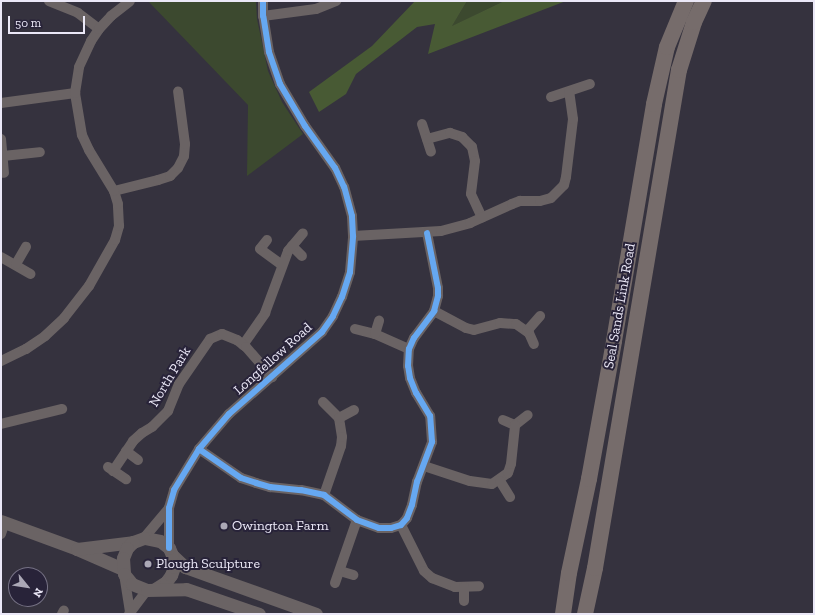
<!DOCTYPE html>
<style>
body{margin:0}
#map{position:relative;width:815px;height:615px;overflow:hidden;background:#35323e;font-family:"Zilla Slab",serif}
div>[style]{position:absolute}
.green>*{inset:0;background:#3c492f}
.forest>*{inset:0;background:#485a34}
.minor>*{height:10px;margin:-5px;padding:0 5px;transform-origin:5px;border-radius:5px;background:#6a6364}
.tertiary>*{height:13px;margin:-6.5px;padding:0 6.5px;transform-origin:6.5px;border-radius:6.5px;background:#6a6364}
.primary>*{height:16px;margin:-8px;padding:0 8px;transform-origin:8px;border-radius:8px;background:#766c6b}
.cycleway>*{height:6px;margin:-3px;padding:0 3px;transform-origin:3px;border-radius:3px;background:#66a8f1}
.dots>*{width:11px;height:11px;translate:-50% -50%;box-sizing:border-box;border:2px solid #282339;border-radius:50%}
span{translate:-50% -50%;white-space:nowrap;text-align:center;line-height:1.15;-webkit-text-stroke:4px #282339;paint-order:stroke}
.street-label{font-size:14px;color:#ebe8f7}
.poi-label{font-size:14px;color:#ebe8f7}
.left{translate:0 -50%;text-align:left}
.frame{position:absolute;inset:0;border:2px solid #ebe8f7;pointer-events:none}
.north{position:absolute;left:8px;top:567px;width:40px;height:40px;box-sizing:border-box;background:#282339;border:1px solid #767285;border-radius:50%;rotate:120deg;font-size:11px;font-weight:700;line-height:16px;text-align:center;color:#ebe8f7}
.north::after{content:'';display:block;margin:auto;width:14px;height:18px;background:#aba8b6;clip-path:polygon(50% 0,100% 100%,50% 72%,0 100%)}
.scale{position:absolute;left:8px;top:16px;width:77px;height:18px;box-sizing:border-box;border:2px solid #ebe8f7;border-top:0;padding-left:5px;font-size:12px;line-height:14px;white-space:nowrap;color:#ebe8f7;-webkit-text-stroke:3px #282339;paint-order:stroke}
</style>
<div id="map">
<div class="green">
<i style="clip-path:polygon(148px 1px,256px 1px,257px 19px,268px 71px,282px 102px,303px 134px,247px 176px,248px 105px)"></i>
<i style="clip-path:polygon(467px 1px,504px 1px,451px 27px)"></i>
</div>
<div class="forest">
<i style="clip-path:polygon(415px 1px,467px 1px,452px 26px,504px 1px,566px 1px,428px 54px,435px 24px,417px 27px,356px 74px,346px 94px,319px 112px,309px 92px,372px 46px)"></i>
</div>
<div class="minor">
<i style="left:49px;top:1px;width:31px;rotate:22deg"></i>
<i style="left:78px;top:13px;width:26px;rotate:37deg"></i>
<i style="left:263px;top:16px;width:53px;rotate:-7.5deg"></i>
<i style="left:316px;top:9px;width:22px;rotate:-22deg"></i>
<i style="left:551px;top:97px;width:41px;rotate:-18.4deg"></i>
<i style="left:1px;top:103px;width:75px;rotate:-7.7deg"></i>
<i style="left:422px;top:124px;width:29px;rotate:72deg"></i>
<i style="left:1px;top:139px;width:34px;rotate:85deg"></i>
<i style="left:427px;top:139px;width:24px;rotate:-15deg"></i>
<i style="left:450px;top:133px;width:13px;rotate:18deg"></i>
<i style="left:462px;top:137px;width:14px;rotate:45deg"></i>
<i style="left:472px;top:147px;width:14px;rotate:78deg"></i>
<i style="left:475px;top:161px;width:33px;rotate:97deg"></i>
<i style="left:471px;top:194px;width:26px;rotate:65deg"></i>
<i style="left:3px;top:156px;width:37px;rotate:-6deg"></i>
<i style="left:114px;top:191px;width:45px;rotate:-14deg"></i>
<i style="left:158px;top:180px;width:13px;rotate:-18deg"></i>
<i style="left:170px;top:176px;width:11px;rotate:-45deg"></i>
<i style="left:178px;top:168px;width:13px;rotate:-63deg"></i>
<i style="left:184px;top:156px;width:12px;rotate:-85deg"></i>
<i style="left:185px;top:144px;width:53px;rotate:-97.5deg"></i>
<i style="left:353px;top:236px;width:88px;rotate:-3.3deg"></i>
<i style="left:441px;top:231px;width:30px;rotate:-15deg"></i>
<i style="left:470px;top:223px;width:46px;rotate:-24.3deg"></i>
<i style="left:512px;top:204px;width:9px;rotate:-21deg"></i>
<i style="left:520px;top:201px;width:20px"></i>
<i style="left:540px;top:201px;width:11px;rotate:-15deg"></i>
<i style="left:551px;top:198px;width:18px;rotate:-45deg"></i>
<i style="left:564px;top:185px;width:8px;rotate:-76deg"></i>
<i style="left:566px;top:177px;width:58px;rotate:-83.1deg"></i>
<i style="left:573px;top:119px;width:27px;rotate:-98deg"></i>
<i style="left:267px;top:240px;width:11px;rotate:128deg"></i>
<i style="left:260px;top:249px;width:27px;rotate:36deg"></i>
<i style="left:292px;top:246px;width:14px;rotate:45deg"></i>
<i style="left:1px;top:257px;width:34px;rotate:30deg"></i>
<i style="left:16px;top:264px;width:20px;rotate:-60deg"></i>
<i style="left:434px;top:311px;width:36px;rotate:28deg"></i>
<i style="left:466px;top:328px;width:8px;rotate:14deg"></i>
<i style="left:474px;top:330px;width:27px;rotate:-15deg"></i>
<i style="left:500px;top:323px;width:16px;rotate:4deg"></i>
<i style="left:516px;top:324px;width:16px;rotate:35deg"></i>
<i style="left:529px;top:333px;width:12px;rotate:66deg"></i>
<i style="left:355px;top:329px;width:21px;rotate:14deg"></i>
<i style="left:375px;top:334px;width:37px;rotate:24deg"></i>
<i style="left:527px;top:331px;width:20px;rotate:-49deg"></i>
<i style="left:375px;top:334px;width:14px;rotate:-73deg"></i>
<i style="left:243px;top:345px;width:39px;rotate:-55deg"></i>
<i style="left:265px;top:313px;width:66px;rotate:-69.6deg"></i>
<i style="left:288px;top:251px;width:23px;rotate:-50deg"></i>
<i style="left:1px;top:361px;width:28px;rotate:-26deg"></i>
<i style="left:26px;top:349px;width:23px;rotate:-34deg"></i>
<i style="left:45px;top:336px;width:26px;rotate:-43deg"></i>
<i style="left:64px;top:318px;width:41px;rotate:-52deg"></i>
<i style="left:89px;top:286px;width:53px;rotate:-60.5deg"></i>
<i style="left:115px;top:240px;width:15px;rotate:-74deg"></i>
<i style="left:119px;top:226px;width:22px;rotate:-93deg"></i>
<i style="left:118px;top:204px;width:14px;rotate:-107deg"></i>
<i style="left:114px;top:191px;width:48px;rotate:-121.4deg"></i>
<i style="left:89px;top:150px;width:17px;rotate:-115deg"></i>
<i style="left:82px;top:135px;width:43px;rotate:-99.5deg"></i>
<i style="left:75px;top:93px;width:26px;rotate:-81deg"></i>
<i style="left:79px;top:67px;width:29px;rotate:-65deg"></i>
<i style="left:91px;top:41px;width:14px;rotate:-56deg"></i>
<i style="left:99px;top:29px;width:18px;rotate:-47deg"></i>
<i style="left:111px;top:16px;width:24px;rotate:-38deg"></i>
<i style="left:323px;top:402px;width:23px;rotate:45deg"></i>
<i style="left:339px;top:418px;width:19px;rotate:81deg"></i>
<i style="left:342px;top:437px;width:9px;rotate:96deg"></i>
<i style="left:341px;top:446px;width:52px;rotate:109.1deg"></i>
<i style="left:339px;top:418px;width:17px;rotate:-28deg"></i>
<i style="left:503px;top:420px;width:13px;rotate:23deg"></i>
<i style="left:515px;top:425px;width:16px;rotate:-38deg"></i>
<i style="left:1px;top:424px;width:63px;rotate:-13.8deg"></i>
<i style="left:199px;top:449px;width:51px;rotate:34.6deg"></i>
<i style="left:241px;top:478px;width:16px;rotate:18deg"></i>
<i style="left:256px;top:483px;width:15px;rotate:16deg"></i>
<i style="left:270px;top:487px;width:31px;rotate:6deg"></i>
<i style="left:301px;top:490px;width:24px;rotate:12deg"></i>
<i style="left:324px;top:495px;width:41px;rotate:37.1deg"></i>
<i style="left:357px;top:520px;width:23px;rotate:20deg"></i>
<i style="left:379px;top:528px;width:12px"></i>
<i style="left:391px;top:528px;width:10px;rotate:-17deg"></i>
<i style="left:401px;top:525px;width:9px;rotate:-49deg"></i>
<i style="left:407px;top:518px;width:14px;rotate:-69deg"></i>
<i style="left:412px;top:505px;width:24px;rotate:-78deg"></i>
<i style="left:417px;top:482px;width:43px;rotate:-69.4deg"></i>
<i style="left:432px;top:442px;width:26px;rotate:-94deg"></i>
<i style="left:430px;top:416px;width:27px;rotate:-121deg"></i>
<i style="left:416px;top:393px;width:16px;rotate:-112deg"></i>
<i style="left:410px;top:378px;width:12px;rotate:-99deg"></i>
<i style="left:408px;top:366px;width:17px;rotate:-87deg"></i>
<i style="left:409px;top:349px;width:12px;rotate:-66deg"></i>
<i style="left:414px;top:338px;width:34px;rotate:-53deg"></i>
<i style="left:434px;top:311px;width:16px;rotate:-75deg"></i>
<i style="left:438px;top:296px;width:8px;rotate:-90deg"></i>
<i style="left:438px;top:288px;width:56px;rotate:-101.3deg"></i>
<i style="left:126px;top:451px;width:15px;rotate:37deg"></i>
<i style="left:424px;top:466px;width:48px;rotate:18.1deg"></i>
<i style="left:470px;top:481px;width:22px;rotate:8deg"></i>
<i style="left:492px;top:484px;width:19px;rotate:-35deg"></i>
<i style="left:508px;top:473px;width:9px;rotate:-72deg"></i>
<i style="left:511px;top:464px;width:39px;rotate:-84deg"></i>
<i style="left:108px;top:467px;width:22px;rotate:34deg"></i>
<i style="left:113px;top:471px;width:36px;rotate:-56deg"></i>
<i style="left:133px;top:441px;width:12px;rotate:-42deg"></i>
<i style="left:142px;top:433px;width:12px;rotate:-31deg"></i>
<i style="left:152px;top:427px;width:23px;rotate:-45deg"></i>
<i style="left:168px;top:411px;width:29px;rotate:-68deg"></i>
<i style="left:179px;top:384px;width:55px;rotate:-55.4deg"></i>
<i style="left:210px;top:339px;width:13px;rotate:-23deg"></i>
<i style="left:222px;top:334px;width:16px;rotate:22deg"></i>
<i style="left:237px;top:340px;width:11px;rotate:38deg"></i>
<i style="left:246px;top:347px;width:40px;rotate:49deg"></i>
<i style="left:500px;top:481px;width:19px;rotate:58deg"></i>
<i style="left:401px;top:525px;width:51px;rotate:63.4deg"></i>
<i style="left:424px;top:571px;width:11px;rotate:41deg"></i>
<i style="left:432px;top:578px;width:25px;rotate:21deg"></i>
<i style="left:455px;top:587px;width:24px;rotate:-2deg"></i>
<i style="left:1px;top:534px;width:13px;rotate:-72deg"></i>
<i style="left:144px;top:538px;width:39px;rotate:-50deg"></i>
<i style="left:169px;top:548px;width:40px;rotate:-90deg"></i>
<i style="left:169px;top:508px;width:19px;rotate:-74deg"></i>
<i style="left:174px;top:490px;width:48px;rotate:-58.6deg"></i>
<i style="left:199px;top:449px;width:46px;rotate:-49.4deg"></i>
<i style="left:229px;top:414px;width:124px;rotate:-41.4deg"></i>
<i style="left:322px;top:332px;width:19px;rotate:-55deg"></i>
<i style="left:333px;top:316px;width:21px;rotate:-65deg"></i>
<i style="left:342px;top:297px;width:26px;rotate:-72deg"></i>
<i style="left:350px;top:272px;width:36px;rotate:-85deg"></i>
<i style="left:353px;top:236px;width:20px;rotate:-93deg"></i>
<i style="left:352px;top:216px;width:30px;rotate:-105deg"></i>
<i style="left:344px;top:187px;width:21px;rotate:-115deg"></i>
<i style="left:335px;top:168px;width:52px;rotate:-125.5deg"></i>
<i style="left:305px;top:126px;width:49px;rotate:-120.8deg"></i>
<i style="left:280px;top:84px;width:34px;rotate:-109deg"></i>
<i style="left:269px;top:52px;width:36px;rotate:-99deg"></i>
<i style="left:263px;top:16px;width:15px;rotate:-90deg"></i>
<i style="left:340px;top:571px;width:14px;rotate:17deg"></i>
<i style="left:124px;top:574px;width:38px;rotate:81deg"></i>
<i style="left:335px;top:583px;width:67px;rotate:-70.8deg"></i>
<i style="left:464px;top:601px;width:14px;rotate:-90deg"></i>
<i style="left:62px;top:614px;width:4px;rotate:-63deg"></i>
<i style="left:129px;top:614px;width:30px;rotate:-53deg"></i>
</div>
<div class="tertiary">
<i style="left:1px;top:521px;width:81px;rotate:20.2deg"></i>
<i style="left:77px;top:549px;width:50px;rotate:23.5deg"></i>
<i style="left:77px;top:549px;width:56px;rotate:-7.1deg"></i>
<i style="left:172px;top:555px;width:18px;rotate:43deg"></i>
<i style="left:185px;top:567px;width:139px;rotate:19.7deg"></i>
<i style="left:155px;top:589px;width:13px;rotate:-32deg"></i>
<i style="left:166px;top:582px;width:9px;rotate:-54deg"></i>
<i style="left:171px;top:575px;width:9px;rotate:-69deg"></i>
<i style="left:174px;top:567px;width:12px;rotate:-99deg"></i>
<i style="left:172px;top:555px;width:8px;rotate:-113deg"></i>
<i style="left:169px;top:548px;width:11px;rotate:-142deg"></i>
<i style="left:160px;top:541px;width:16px;rotate:-169deg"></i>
<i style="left:144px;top:538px;width:12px;rotate:160deg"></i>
<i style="left:133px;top:542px;width:8px;rotate:135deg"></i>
<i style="left:127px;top:548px;width:11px;rotate:112deg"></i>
<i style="left:123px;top:558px;width:16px;rotate:86deg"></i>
<i style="left:124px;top:574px;width:13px;rotate:51deg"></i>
<i style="left:132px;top:584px;width:16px;rotate:22deg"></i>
<i style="left:147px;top:590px;width:39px;rotate:-1deg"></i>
<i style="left:186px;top:589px;width:77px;rotate:18.9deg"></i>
</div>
<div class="primary">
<i style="left:563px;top:614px;width:41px;rotate:-81.7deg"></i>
<i style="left:569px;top:573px;width:96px;rotate:-78deg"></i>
<i style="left:589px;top:479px;width:140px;rotate:-79.7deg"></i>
<i style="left:614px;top:341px;width:240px;rotate:-80.4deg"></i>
<i style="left:654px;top:104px;width:58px;rotate:-77.2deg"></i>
<i style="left:667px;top:47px;width:50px;rotate:-67.6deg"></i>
<i style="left:585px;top:614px;width:47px;rotate:-77.7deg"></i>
<i style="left:595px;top:568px;width:505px;rotate:-80.43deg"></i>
<i style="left:679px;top:70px;width:50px;rotate:-72.6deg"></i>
<i style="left:694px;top:22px;width:23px;rotate:-65deg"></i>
</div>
<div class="cycleway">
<i style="left:199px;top:449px;width:51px;rotate:34.6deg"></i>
<i style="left:241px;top:478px;width:16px;rotate:18deg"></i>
<i style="left:256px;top:483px;width:15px;rotate:16deg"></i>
<i style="left:270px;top:487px;width:31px;rotate:6deg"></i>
<i style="left:301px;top:490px;width:24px;rotate:12deg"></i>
<i style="left:324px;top:495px;width:41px;rotate:37.1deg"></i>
<i style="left:357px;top:520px;width:23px;rotate:20deg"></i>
<i style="left:379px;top:528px;width:12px"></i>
<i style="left:391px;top:528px;width:10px;rotate:-17deg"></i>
<i style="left:401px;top:525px;width:9px;rotate:-49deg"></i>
<i style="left:407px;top:518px;width:14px;rotate:-69deg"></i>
<i style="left:412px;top:505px;width:24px;rotate:-78deg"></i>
<i style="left:417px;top:482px;width:43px;rotate:-69.4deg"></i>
<i style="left:432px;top:442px;width:26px;rotate:-94deg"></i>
<i style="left:430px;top:416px;width:27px;rotate:-121deg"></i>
<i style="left:416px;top:393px;width:16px;rotate:-112deg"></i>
<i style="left:410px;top:378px;width:12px;rotate:-99deg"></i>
<i style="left:408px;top:366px;width:17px;rotate:-87deg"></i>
<i style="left:409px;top:349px;width:12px;rotate:-66deg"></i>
<i style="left:414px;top:338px;width:34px;rotate:-53deg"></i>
<i style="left:434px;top:311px;width:16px;rotate:-75deg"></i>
<i style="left:438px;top:296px;width:8px;rotate:-90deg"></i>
<i style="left:438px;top:288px;width:56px;rotate:-101.3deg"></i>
<i style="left:169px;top:548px;width:40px;rotate:-90deg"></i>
<i style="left:169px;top:508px;width:19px;rotate:-74deg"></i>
<i style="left:174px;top:490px;width:48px;rotate:-58.6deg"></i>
<i style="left:199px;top:449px;width:46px;rotate:-49.4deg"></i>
<i style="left:229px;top:414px;width:124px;rotate:-41.4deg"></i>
<i style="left:322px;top:332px;width:19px;rotate:-55deg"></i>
<i style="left:333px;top:316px;width:21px;rotate:-65deg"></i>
<i style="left:342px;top:297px;width:26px;rotate:-72deg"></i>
<i style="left:350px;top:272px;width:36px;rotate:-85deg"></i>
<i style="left:353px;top:236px;width:20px;rotate:-93deg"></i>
<i style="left:352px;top:216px;width:30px;rotate:-105deg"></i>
<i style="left:344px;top:187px;width:21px;rotate:-115deg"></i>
<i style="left:335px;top:168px;width:52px;rotate:-125.5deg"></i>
<i style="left:305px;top:126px;width:49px;rotate:-120.8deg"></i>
<i style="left:280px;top:84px;width:34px;rotate:-109deg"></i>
<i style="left:269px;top:52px;width:36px;rotate:-99deg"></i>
<i style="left:263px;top:16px;width:15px;rotate:-90deg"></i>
</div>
<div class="dots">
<i style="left:224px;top:526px;background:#aba8b6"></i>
<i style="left:148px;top:564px;background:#aba8b6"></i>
</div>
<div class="street-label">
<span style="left:620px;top:306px;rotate:-80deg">Seal Sands Link Road</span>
<span style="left:273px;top:359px;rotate:-42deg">Longfellow Road</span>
<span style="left:170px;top:377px;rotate:-59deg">North Park</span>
</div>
<div class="poi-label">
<span class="left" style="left:232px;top:526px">Owington Farm</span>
<span class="left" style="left:156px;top:564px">Plough Sculpture</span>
</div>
<div class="frame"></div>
<div class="north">N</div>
<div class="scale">50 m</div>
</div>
